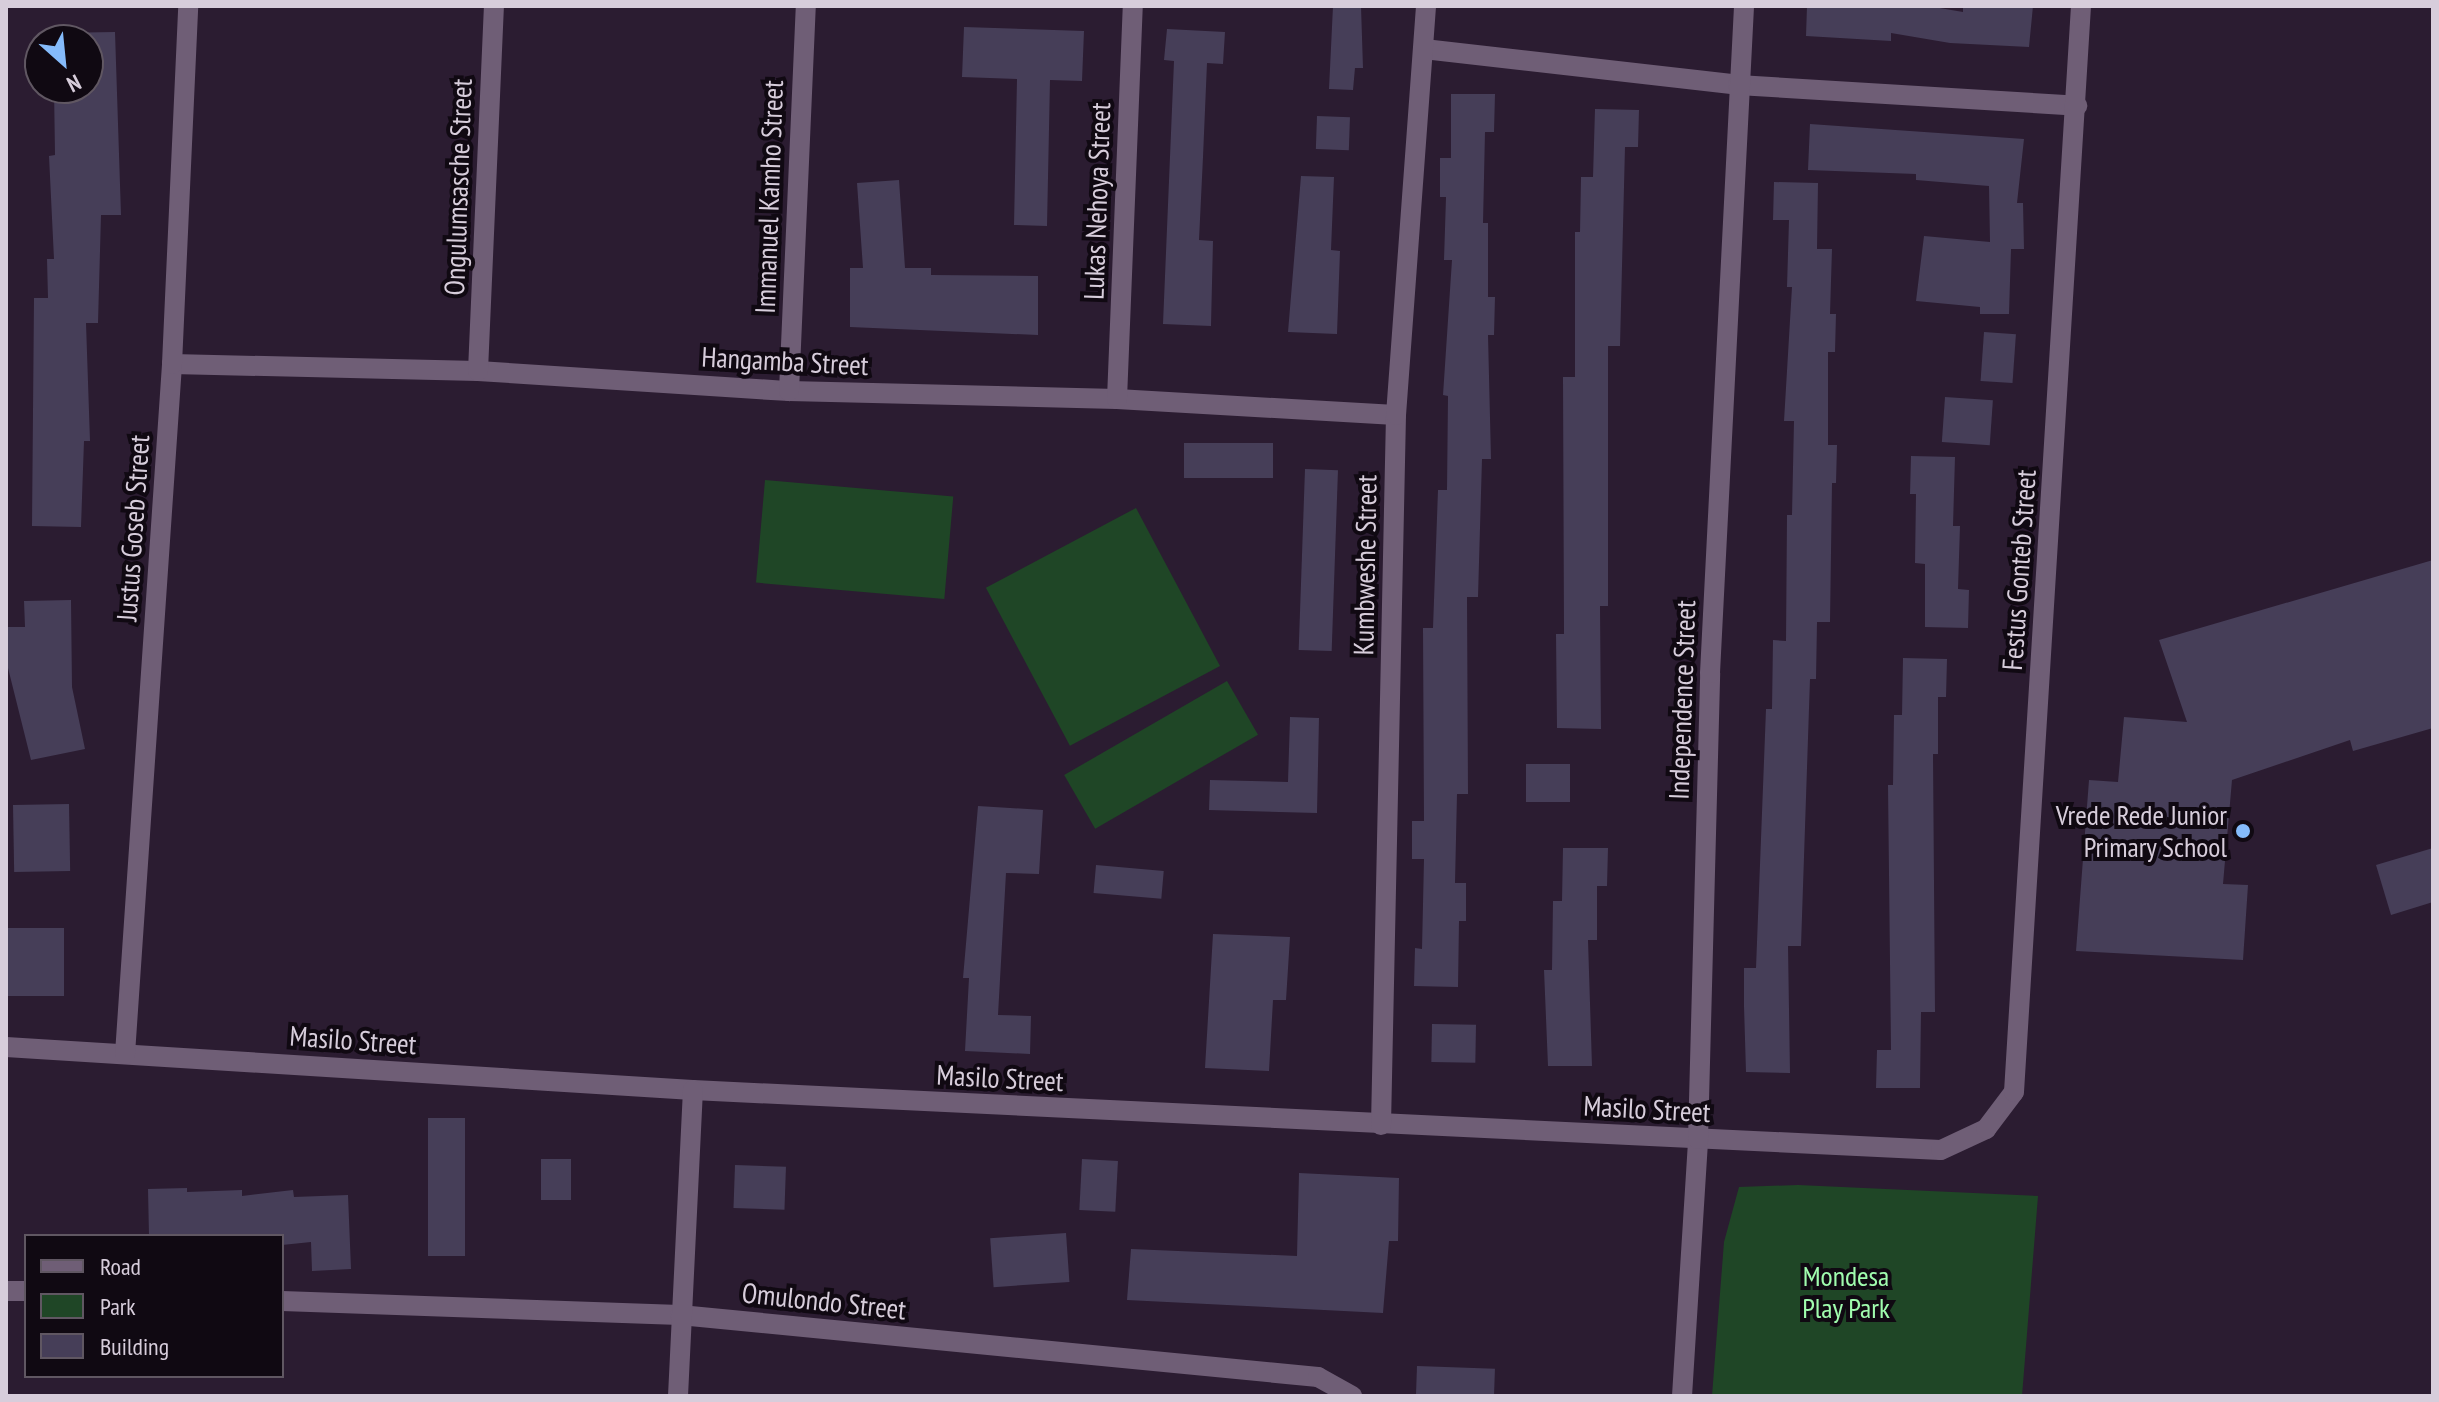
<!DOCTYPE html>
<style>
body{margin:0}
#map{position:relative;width:2439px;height:1402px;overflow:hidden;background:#2b1c31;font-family:"PT Sans Narrow",sans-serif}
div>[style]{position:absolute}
.green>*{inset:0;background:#1f4626;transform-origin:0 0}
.building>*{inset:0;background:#463e58;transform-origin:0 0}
.minor>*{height:20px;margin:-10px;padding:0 10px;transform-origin:10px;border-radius:10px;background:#6f5e76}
.dots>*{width:22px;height:22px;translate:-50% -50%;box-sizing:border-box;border:4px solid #100912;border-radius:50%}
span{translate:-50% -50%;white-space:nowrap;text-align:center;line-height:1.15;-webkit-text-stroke:8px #100912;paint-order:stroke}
.street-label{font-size:28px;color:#d7cddb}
.poi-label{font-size:28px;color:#d7cddb}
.right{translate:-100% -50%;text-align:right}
.park-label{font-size:28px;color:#a0fcae}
.frame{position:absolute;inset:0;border:8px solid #d7cddb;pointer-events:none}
.legend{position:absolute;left:24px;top:1234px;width:260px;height:144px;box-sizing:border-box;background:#100912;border:2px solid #605762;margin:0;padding:10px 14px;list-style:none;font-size:24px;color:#d7cddb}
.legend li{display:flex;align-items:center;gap:16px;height:40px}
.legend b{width:40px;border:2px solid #605762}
.north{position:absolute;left:24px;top:24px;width:80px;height:80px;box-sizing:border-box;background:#100912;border:2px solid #605762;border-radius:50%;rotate:153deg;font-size:22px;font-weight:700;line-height:32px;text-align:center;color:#d7cddb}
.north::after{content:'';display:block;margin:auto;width:28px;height:36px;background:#85bbfb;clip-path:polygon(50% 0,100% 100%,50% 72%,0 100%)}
</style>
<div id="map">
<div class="green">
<i style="left:765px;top:480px;width:189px;height:103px;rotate:5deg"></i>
<i style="left:1136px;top:508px;width:179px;height:170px;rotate:62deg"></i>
<i style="left:1227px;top:681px;width:62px;height:188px;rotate:60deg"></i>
<i style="clip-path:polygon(1798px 1185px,2038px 1196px,2022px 1396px,1712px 1396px,1724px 1242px,1739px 1187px)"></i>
</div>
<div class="building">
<i style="clip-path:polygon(1333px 6px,1361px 6px,1363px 68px,1355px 68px,1353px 90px,1329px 89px)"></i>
<i style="clip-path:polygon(1807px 6px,1928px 6px,1963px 12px,1963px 6px,2033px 6px,2029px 47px,1950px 43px,1891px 33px,1891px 41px,1806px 36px)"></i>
<i style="clip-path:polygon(964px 27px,1084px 31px,1082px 81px,1050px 80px,1047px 226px,1014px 225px,1017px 79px,962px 77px)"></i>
<i style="clip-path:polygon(1167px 29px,1225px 32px,1223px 64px,1207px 63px,1203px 157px,1199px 240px,1213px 241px,1211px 326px,1163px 324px,1174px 61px,1164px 60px)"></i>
<i style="clip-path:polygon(115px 32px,121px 215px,101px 215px,98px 323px,86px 323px,90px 441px,84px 441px,81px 527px,32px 526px,34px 298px,48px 298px,47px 259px,54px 259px,49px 156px,55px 155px,54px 88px,88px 88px,88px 40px,54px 40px,54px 33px)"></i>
<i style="clip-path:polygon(1451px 94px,1495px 94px,1494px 132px,1485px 132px,1483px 223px,1488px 223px,1488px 297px,1495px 297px,1494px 335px,1488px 335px,1491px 459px,1482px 459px,1478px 597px,1467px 597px,1468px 794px,1457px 794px,1455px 883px,1466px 883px,1466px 921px,1459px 921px,1458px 987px,1414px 986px,1415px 948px,1422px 949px,1424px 859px,1412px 859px,1412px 821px,1424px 821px,1423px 628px,1433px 628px,1438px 490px,1447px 490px,1448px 396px,1443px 395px,1452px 260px,1444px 260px,1446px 197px,1440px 197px,1440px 158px,1451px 158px)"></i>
<i style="clip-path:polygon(1595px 109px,1639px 110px,1638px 147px,1625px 147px,1620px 346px,1608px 346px,1608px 606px,1600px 606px,1601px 729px,1557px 728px,1556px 634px,1564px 634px,1563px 377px,1575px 377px,1575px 232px,1580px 232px,1581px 177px,1593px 177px)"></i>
<i style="left:1317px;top:116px;width:33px;height:33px;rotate:2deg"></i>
<i style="clip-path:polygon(1810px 124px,2024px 139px,2017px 203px,2023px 203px,2024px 249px,2011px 249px,2009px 314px,1980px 314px,1980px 307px,1916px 301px,1924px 236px,1990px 242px,1989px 186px,1916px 180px,1916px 174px,1808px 170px)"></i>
<i style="clip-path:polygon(1301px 176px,1334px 177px,1331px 250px,1340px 251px,1337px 334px,1288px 332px)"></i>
<i style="clip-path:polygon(899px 180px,905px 268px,931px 268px,931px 275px,1038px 276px,1038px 335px,850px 327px,850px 268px,863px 268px,857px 183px)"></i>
<i style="clip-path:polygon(1774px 182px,1818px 183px,1817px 249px,1832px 249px,1830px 314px,1836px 314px,1835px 352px,1828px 352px,1828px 445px,1837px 445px,1836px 483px,1832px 483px,1830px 622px,1817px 622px,1816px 679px,1810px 679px,1801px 946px,1788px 946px,1790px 1073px,1746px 1072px,1744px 1006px,1744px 968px,1756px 968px,1766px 709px,1772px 709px,1773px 640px,1786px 641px,1787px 515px,1792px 515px,1794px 421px,1784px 421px,1792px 287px,1787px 287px,1789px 220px,1773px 220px)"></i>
<i style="left:1984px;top:332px;width:32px;height:49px;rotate:4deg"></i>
<i style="left:1945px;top:397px;width:48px;height:45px;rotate:4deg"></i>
<i style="left:1184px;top:443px;width:89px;height:35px"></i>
<i style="clip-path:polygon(1911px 456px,1955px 457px,1953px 526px,1960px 526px,1958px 589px,1969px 590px,1968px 628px,1925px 627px,1925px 564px,1915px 563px,1916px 494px,1910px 494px)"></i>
<i style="left:1305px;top:469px;width:33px;height:181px;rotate:2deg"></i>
<i style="clip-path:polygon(2433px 560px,2433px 728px,2353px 751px,2350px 740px,2232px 780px,2223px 884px,2248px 885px,2243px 960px,2076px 951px,2089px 780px,2118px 782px,2124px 717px,2187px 722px,2159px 640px)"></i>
<i style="clip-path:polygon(71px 600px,72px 687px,85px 749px,31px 760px,6px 660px,6px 627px,25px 627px,24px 601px)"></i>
<i style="clip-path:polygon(1903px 658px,1947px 659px,1946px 697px,1938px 697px,1938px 754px,1933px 754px,1935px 1012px,1921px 1012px,1920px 1088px,1876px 1088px,1877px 1050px,1891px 1050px,1888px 785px,1893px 785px,1894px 715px,1902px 715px)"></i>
<i style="clip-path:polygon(1290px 717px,1319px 718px,1317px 813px,1209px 810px,1210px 780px,1288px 782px)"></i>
<i style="left:1526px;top:764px;width:44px;height:38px"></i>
<i style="left:69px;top:804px;width:67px;height:56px;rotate:89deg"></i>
<i style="clip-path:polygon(978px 806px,1043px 810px,1039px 874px,1006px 873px,998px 1015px,1031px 1016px,1030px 1054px,965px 1051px,969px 978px,963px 978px)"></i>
<i style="clip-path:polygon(1563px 848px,1608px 848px,1607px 886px,1597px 886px,1597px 940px,1588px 940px,1592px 1066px,1548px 1066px,1544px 970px,1552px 970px,1553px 901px,1562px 901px)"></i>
<i style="clip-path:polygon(2433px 848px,2433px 902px,2391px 915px,2376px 865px)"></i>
<i style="left:1096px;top:865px;width:68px;height:28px;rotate:5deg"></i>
<i style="left:8px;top:928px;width:56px;height:68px"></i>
<i style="clip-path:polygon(1213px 934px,1290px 937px,1286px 1000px,1273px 1000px,1269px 1071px,1205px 1068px)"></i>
<i style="left:1432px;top:1024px;width:44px;height:38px;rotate:1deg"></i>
<i style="left:428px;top:1118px;width:37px;height:138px"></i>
<i style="left:541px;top:1159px;width:30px;height:41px"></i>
<i style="left:1082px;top:1159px;width:36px;height:51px;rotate:3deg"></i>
<i style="left:735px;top:1165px;width:51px;height:43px;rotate:2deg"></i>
<i style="clip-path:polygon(1299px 1173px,1399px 1178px,1398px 1241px,1389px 1241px,1383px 1313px,1127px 1300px,1131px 1249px,1297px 1256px)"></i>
<i style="clip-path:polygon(187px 1188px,187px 1192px,242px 1190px,242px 1196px,293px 1190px,294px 1197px,348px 1195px,351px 1269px,312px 1271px,311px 1242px,282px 1245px,282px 1236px,149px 1236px,148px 1189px)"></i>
<i style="left:1066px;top:1233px;width:49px;height:76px;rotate:86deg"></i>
<i style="left:1417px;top:1366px;width:78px;height:30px;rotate:2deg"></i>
</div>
<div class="minor">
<i style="left:1424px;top:49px;width:316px;rotate:6.5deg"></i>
<i style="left:1738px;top:85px;width:340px;rotate:3.5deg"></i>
<i style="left:172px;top:364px;width:306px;rotate:1.3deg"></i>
<i style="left:478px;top:371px;width:312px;rotate:3.7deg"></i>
<i style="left:789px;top:391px;width:328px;rotate:1.4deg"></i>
<i style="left:1117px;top:399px;width:279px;rotate:3.3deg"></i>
<i style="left:478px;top:371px;width:365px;rotate:-87.5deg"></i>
<i style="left:789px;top:391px;width:385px;rotate:-87.5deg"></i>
<i style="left:1117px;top:399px;width:393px;rotate:-87.7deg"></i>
<i style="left:6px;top:1047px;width:688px;rotate:3.58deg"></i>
<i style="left:693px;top:1090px;width:1249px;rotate:2.75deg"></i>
<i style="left:1941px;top:1150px;width:50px;rotate:-25deg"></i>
<i style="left:1986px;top:1129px;width:46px;rotate:-52.9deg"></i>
<i style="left:2014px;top:1092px;width:1088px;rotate:-86.47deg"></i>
<i style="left:125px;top:1054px;width:692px;rotate:-86.1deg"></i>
<i style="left:172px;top:364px;width:358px;rotate:-87.4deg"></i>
<i style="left:1381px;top:1125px;width:710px;rotate:-88.79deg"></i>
<i style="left:1396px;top:415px;width:410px;rotate:-85.8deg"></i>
<i style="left:6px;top:1291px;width:20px"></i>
<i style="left:282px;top:1301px;width:398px;rotate:2deg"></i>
<i style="left:680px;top:1315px;width:641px;rotate:5.55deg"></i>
<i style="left:1318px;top:1377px;width:39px;rotate:29deg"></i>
<i style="left:678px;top:1396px;width:306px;rotate:-87.2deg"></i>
<i style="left:1682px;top:1396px;width:257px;rotate:-86.4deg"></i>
<i style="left:1698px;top:1139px;width:466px;rotate:-88.5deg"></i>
<i style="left:1710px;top:673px;width:668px;rotate:-87.08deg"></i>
</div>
<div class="dots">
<i style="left:2243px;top:831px;background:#85bbfb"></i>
</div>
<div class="street-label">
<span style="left:458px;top:187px;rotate:-88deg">Ongulumsasche Street</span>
<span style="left:769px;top:197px;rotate:-88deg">Immanuel Kamho Street</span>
<span style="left:1097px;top:201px;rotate:-88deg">Lukas Nehoya Street</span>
<span style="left:785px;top:361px;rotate:3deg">Hangamba Street</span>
<span style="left:133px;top:528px;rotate:-86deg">Justus Goseb Street</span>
<span style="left:1365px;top:565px;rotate:-89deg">Kumbweshe Street</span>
<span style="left:2019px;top:570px;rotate:-86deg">Festus Gonteb Street</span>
<span style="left:1682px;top:700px;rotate:-88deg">Independence Street</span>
<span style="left:353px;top:1040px;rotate:4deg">Masilo Street</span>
<span style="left:1000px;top:1078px;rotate:3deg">Masilo Street</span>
<span style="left:1647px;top:1109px;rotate:3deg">Masilo Street</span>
<span style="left:824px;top:1301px;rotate:6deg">Omulondo Street</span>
</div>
<div class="poi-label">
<span class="right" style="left:2227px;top:831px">Vrede Rede Junior<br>Primary School</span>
</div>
<div class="park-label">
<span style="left:1846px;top:1292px">Mondesa<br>Play Park</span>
</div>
<div class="frame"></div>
<ul class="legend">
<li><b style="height:10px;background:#6f5e76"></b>Road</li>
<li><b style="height:22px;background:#1f4626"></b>Park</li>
<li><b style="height:22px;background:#463e58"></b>Building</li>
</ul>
<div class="north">N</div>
</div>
